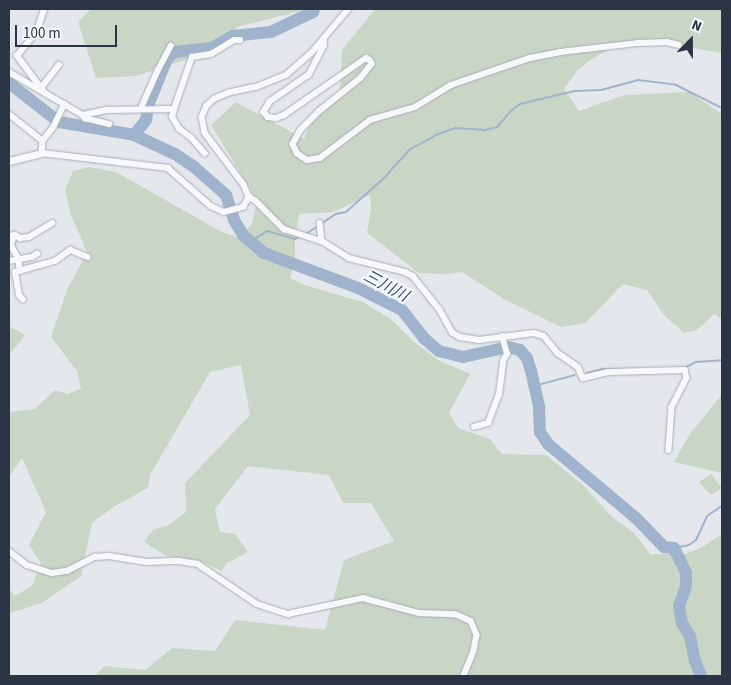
<!DOCTYPE html>
<meta charset="utf-8">
<style>
body{margin:0}
#map{position:relative;width:731px;height:685px;overflow:hidden;background:#e4e7ec;font-family:"Source Sans 3","Noto Sans JP",sans-serif}
div>[style]{position:absolute}
.green>*{inset:0;background:#c9d6c5}
.stream>*{height:2px;margin:-1px;padding:0 1px;transform-origin:1px;border-radius:1px;background:#9fb4cc}
.river>*{height:12px;margin:-6px;padding:0 6px;transform-origin:6px;border-radius:6px;background:#9fb4cc}
.roads{filter:drop-shadow(0 0 1px #a9aeb7) drop-shadow(0 0 1px #a9aeb7)}
.minor>*{height:5.5px;margin:-2.75px;padding:0 2.75px;transform-origin:2.75px;border-radius:2.75px;background:#f7f8fa}
.tertiary>*{height:7px;margin:-3.5px;padding:0 3.5px;transform-origin:3.5px;border-radius:3.5px;background:#f7f8fa}
span{translate:-50% -50%;white-space:nowrap;text-align:center;line-height:1.15;-webkit-text-stroke:4.5px #f4f6f9;paint-order:stroke}
.water-label{font-size:16px;color:#34527a;font-style:italic}
.frame{position:absolute;inset:0;border:10px solid #2b3445;pointer-events:none}
.north{position:absolute;left:666px;top:15px;width:50px;height:50px;-webkit-text-stroke:4px #f4f6f9;paint-order:stroke;rotate:22deg;font-size:14px;font-weight:700;line-height:20px;text-align:center;color:#2b3445}
.north::after{content:'';display:block;margin:auto;width:18px;height:22px;background:#2b3445;clip-path:polygon(50% 0,100% 100%,50% 72%,0 100%)}
.scale{position:absolute;left:15px;top:25px;width:102px;height:22px;box-sizing:border-box;border:2px solid #2b3445;border-top:0;padding-left:6px;font-size:15px;line-height:18px;white-space:nowrap;color:#2b3445;-webkit-text-stroke:4px #f4f6f9;paint-order:stroke}
</style>
<div id="map">
<div class="green">
<i style="clip-path:polygon(91px 9px,307px 9px,237px 27px,225px 47px,136px 76px,96px 78px,78px 22px)"></i>
<i style="clip-path:polygon(375px 9px,722px 9px,722px 53px,654px 41px,609px 49px,589px 61px,577px 71px,564px 89px,579px 111px,625px 95px,689px 92px,722px 114px,722px 319px,714px 314px,697px 330px,684px 333px,664px 315px,647px 290px,623px 284px,585px 323px,561px 327px,504px 299px,462px 272px,445px 274px,419px 273px,367px 233px,371px 209px,370px 195px,333px 212px,299px 214px,295px 239px,295px 261px,290px 278px,307px 286px,363px 302px,392px 320px,414px 342px,438px 360px,470px 374px,449px 413px,458px 428px,490px 439px,502px 454px,546px 455px,583px 485px,612px 517px,634px 533px,650px 554px,685px 554px,702px 547px,722px 534px,722px 676px,94px 676px,105px 666px,145px 670px,172px 648px,215px 651px,235px 620px,325px 630px,344px 560px,394px 541px,371px 503px,343px 503px,329px 475px,248px 466px,215px 509px,220px 532px,235px 534px,248px 552px,227px 563px,222px 571px,197px 560px,166px 556px,144px 542px,153px 530px,169px 525px,186px 512px,185px 483px,250px 415px,241px 365px,210px 372px,150px 475px,148px 488px,113px 507px,92px 523px,81px 576px,42px 603px,9px 613px,9px 589px,15px 596px,32px 586px,41px 563px,29px 545px,46px 512px,22px 458px,9px 477px,9px 412px,35px 409px,55px 390px,67px 394px,81px 389px,77px 371px,51px 337px,67px 290px,87px 252px,71px 215px,65px 190px,73px 171px,89px 167px,116px 172px,220px 231px,236px 237px,252px 224px,257px 200px,211px 125px,236px 102px,304px 139px,317px 107px,340px 94px,342px 50px)"></i>
<i style="clip-path:polygon(9px 326px,25px 335px,9px 355px)"></i>
<i style="clip-path:polygon(722px 394px,722px 473px,674px 462px,690px 434px)"></i>
<i style="clip-path:polygon(711px 474px,722px 488px,711px 495px,699px 482px)"></i>
</div>
<div class="stream">
<i style="left:306px;top:234px;width:36px;rotate:-34deg"></i>
<i style="left:336px;top:214px;width:10px;rotate:-11deg"></i>
<i style="left:346px;top:212px;width:51px;rotate:-41.8deg"></i>
<i style="left:384px;top:178px;width:38px;rotate:-48deg"></i>
<i style="left:409px;top:150px;width:33px;rotate:-29deg"></i>
<i style="left:438px;top:134px;width:18px;rotate:-19deg"></i>
<i style="left:455px;top:128px;width:30px;rotate:4deg"></i>
<i style="left:485px;top:130px;width:12px;rotate:-14deg"></i>
<i style="left:497px;top:127px;width:23px;rotate:-49deg"></i>
<i style="left:512px;top:110px;width:10px;rotate:-37deg"></i>
<i style="left:520px;top:104px;width:56px;rotate:-13.5deg"></i>
<i style="left:574px;top:91px;width:27px;rotate:-2deg"></i>
<i style="left:601px;top:90px;width:38px;rotate:-15deg"></i>
<i style="left:638px;top:80px;width:38px;rotate:7deg"></i>
<i style="left:676px;top:85px;width:51px;rotate:26.6deg"></i>
<i style="left:250px;top:242px;width:20px;rotate:-33deg"></i>
<i style="left:267px;top:231px;width:29px;rotate:16deg"></i>
<i style="left:295px;top:239px;width:7px;rotate:-27deg"></i>
<i style="left:684px;top:368px;width:13px;rotate:-27deg"></i>
<i style="left:696px;top:362px;width:26px;rotate:-4deg"></i>
<i style="left:587px;top:373px;width:16px;rotate:-15deg"></i>
<i style="left:602px;top:369px;width:32px"></i>
<i style="left:534px;top:386px;width:42px;rotate:-15deg"></i>
<i style="left:674px;top:548px;width:15px;rotate:-11deg"></i>
<i style="left:689px;top:545px;width:9px;rotate:-36deg"></i>
<i style="left:696px;top:540px;width:26px;rotate:-65deg"></i>
<i style="left:707px;top:516px;width:18px;rotate:-34deg"></i>
</div>
<div class="river">
<i style="left:9px;top:83px;width:63px;rotate:38deg"></i>
<i style="left:59px;top:122px;width:76px;rotate:9.8deg"></i>
<i style="left:134px;top:135px;width:45px;rotate:24.9deg"></i>
<i style="left:175px;top:154px;width:22px;rotate:34deg"></i>
<i style="left:193px;top:166px;width:44px;rotate:41.3deg"></i>
<i style="left:226px;top:195px;width:26px;rotate:72deg"></i>
<i style="left:234px;top:220px;width:17px;rotate:59deg"></i>
<i style="left:243px;top:235px;width:28px;rotate:41deg"></i>
<i style="left:264px;top:253px;width:100px;rotate:20.4deg"></i>
<i style="left:358px;top:288px;width:49px;rotate:26.6deg"></i>
<i style="left:402px;top:310px;width:37px;rotate:52deg"></i>
<i style="left:425px;top:339px;width:18px;rotate:41deg"></i>
<i style="left:439px;top:351px;width:25px;rotate:14deg"></i>
<i style="left:463px;top:357px;width:46px;rotate:-12.5deg"></i>
<i style="left:508px;top:347px;width:12px;rotate:14deg"></i>
<i style="left:520px;top:350px;width:11px;rotate:49deg"></i>
<i style="left:527px;top:358px;width:14px;rotate:73deg"></i>
<i style="left:531px;top:371px;width:37px;rotate:77deg"></i>
<i style="left:539px;top:407px;width:25px;rotate:88deg"></i>
<i style="left:540px;top:432px;width:14px;rotate:56deg"></i>
<i style="left:548px;top:444px;width:115px;rotate:40.1deg"></i>
<i style="left:636px;top:518px;width:40px;rotate:46deg"></i>
<i style="left:664px;top:547px;width:10px;rotate:6deg"></i>
<i style="left:674px;top:548px;width:28px;rotate:64deg"></i>
<i style="left:686px;top:573px;width:13px;rotate:90deg"></i>
<i style="left:686px;top:586px;width:21px;rotate:109deg"></i>
<i style="left:679px;top:606px;width:17px;rotate:80deg"></i>
<i style="left:682px;top:623px;width:15px;rotate:58deg"></i>
<i style="left:690px;top:636px;width:25px;rotate:79deg"></i>
<i style="left:695px;top:661px;width:16px;rotate:68deg"></i>
<i style="left:134px;top:135px;width:19px;rotate:-51deg"></i>
<i style="left:146px;top:120px;width:17px;rotate:-80deg"></i>
<i style="left:149px;top:103px;width:48px;rotate:-67.8deg"></i>
<i style="left:167px;top:59px;width:9px;rotate:-49deg"></i>
<i style="left:173px;top:52px;width:39px;rotate:-6deg"></i>
<i style="left:212px;top:48px;width:24px;rotate:-30deg"></i>
<i style="left:233px;top:36px;width:38px;rotate:-6deg"></i>
<i style="left:271px;top:32px;width:47px;rotate:-25.5deg"></i>
<i style="left:313px;top:12px;width:3px;rotate:-72deg"></i>
</div>
<div class="roads">
<div class="minor">
<i style="left:349px;top:9px;width:57px;rotate:130.1deg"></i>
<i style="left:312px;top:53px;width:33px;rotate:139deg"></i>
<i style="left:287px;top:75px;width:32px;rotate:158deg"></i>
<i style="left:257px;top:87px;width:29px;rotate:168deg"></i>
<i style="left:229px;top:93px;width:15px;rotate:157deg"></i>
<i style="left:215px;top:99px;width:11px;rotate:139deg"></i>
<i style="left:207px;top:106px;width:12px;rotate:114deg"></i>
<i style="left:202px;top:117px;width:16px;rotate:79deg"></i>
<i style="left:205px;top:133px;width:65px;rotate:53.1deg"></i>
<i style="left:244px;top:185px;width:13px;rotate:67deg"></i>
<i style="left:249px;top:197px;width:8px;rotate:30deg"></i>
<i style="left:256px;top:201px;width:40px;rotate:45deg"></i>
<i style="left:284px;top:229px;width:40px;rotate:18deg"></i>
<i style="left:322px;top:241px;width:32px;rotate:32deg"></i>
<i style="left:349px;top:258px;width:58px;rotate:14deg"></i>
<i style="left:405px;top:272px;width:9px;rotate:27deg"></i>
<i style="left:413px;top:276px;width:43px;rotate:51.5deg"></i>
<i style="left:440px;top:310px;width:26px;rotate:61deg"></i>
<i style="left:453px;top:333px;width:8px;rotate:30deg"></i>
<i style="left:460px;top:337px;width:19px;rotate:9deg"></i>
<i style="left:479px;top:340px;width:55px;rotate:-7.3deg"></i>
<i style="left:534px;top:333px;width:10px;rotate:17deg"></i>
<i style="left:544px;top:336px;width:22px;rotate:51deg"></i>
<i style="left:558px;top:353px;width:24px;rotate:35deg"></i>
<i style="left:578px;top:367px;width:12px;rotate:66deg"></i>
<i style="left:583px;top:378px;width:26px;rotate:-13deg"></i>
<i style="left:608px;top:372px;width:77px;rotate:-1.5deg"></i>
<i style="left:685px;top:370px;width:8px;rotate:76deg"></i>
<i style="left:687px;top:378px;width:33px;rotate:117deg"></i>
<i style="left:672px;top:407px;width:43px;rotate:94deg"></i>
<i style="left:324px;top:40px;width:6px;rotate:90deg"></i>
<i style="left:324px;top:46px;width:33px;rotate:117deg"></i>
<i style="left:309px;top:75px;width:47px;rotate:145.3deg"></i>
<i style="left:270px;top:102px;width:12px;rotate:121deg"></i>
<i style="left:264px;top:112px;width:6px;rotate:51deg"></i>
<i style="left:268px;top:117px;width:8px;rotate:7deg"></i>
<i style="left:276px;top:118px;width:9px;rotate:-21deg"></i>
<i style="left:284px;top:115px;width:100px;rotate:-34.8deg"></i>
<i style="left:366px;top:58px;width:4px;rotate:27deg"></i>
<i style="left:370px;top:60px;width:4px;rotate:63deg"></i>
<i style="left:372px;top:64px;width:18px;rotate:128deg"></i>
<i style="left:361px;top:78px;width:53px;rotate:141.2deg"></i>
<i style="left:320px;top:111px;width:27px;rotate:135deg"></i>
<i style="left:301px;top:130px;width:16px;rotate:120deg"></i>
<i style="left:293px;top:144px;width:10px;rotate:66deg"></i>
<i style="left:297px;top:153px;width:12px;rotate:35deg"></i>
<i style="left:307px;top:160px;width:13px;rotate:-9deg"></i>
<i style="left:320px;top:158px;width:63px;rotate:-37.2deg"></i>
<i style="left:370px;top:120px;width:47px;rotate:-16.1deg"></i>
<i style="left:415px;top:107px;width:42px;rotate:-31.4deg"></i>
<i style="left:451px;top:85px;width:83px;rotate:-18.9deg"></i>
<i style="left:530px;top:58px;width:31px;rotate:-11deg"></i>
<i style="left:560px;top:52px;width:79px;rotate:-6.6deg"></i>
<i style="left:638px;top:43px;width:29px;rotate:-2deg"></i>
<i style="left:667px;top:42px;width:12px;rotate:14deg"></i>
<i style="left:9px;top:72px;width:86px;rotate:30.2deg"></i>
<i style="left:83px;top:115px;width:25px;rotate:-12deg"></i>
<i style="left:107px;top:110px;width:67px;rotate:-0.9deg"></i>
<i style="left:41px;top:88px;width:29px;rotate:-52deg"></i>
<i style="left:43px;top:91px;width:44px;rotate:-126.6deg"></i>
<i style="left:17px;top:56px;width:32px;rotate:-51deg"></i>
<i style="left:37px;top:31px;width:23px;rotate:-72deg"></i>
<i style="left:65px;top:104px;width:25px;rotate:116deg"></i>
<i style="left:54px;top:127px;width:18px;rotate:128deg"></i>
<i style="left:43px;top:141px;width:12px;rotate:95deg"></i>
<i style="left:42px;top:153px;width:127px;rotate:6.8deg"></i>
<i style="left:168px;top:168px;width:57px;rotate:41.5deg"></i>
<i style="left:211px;top:206px;width:14px;rotate:25deg"></i>
<i style="left:224px;top:212px;width:20px;rotate:-15deg"></i>
<i style="left:243px;top:207px;width:12px;rotate:-59deg"></i>
<i style="left:141px;top:108px;width:42px;rotate:-65.9deg"></i>
<i style="left:158px;top:70px;width:27px;rotate:-62deg"></i>
<i style="left:9px;top:114px;width:43px;rotate:38.5deg"></i>
<i style="left:83px;top:115px;width:4px;rotate:56deg"></i>
<i style="left:85px;top:118px;width:25px;rotate:14deg"></i>
<i style="left:205px;top:154px;width:21px;rotate:-131deg"></i>
<i style="left:191px;top:138px;width:15px;rotate:-143deg"></i>
<i style="left:179px;top:129px;width:14px;rotate:-120deg"></i>
<i style="left:172px;top:117px;width:8px;rotate:-76deg"></i>
<i style="left:174px;top:109px;width:55px;rotate:-70.9deg"></i>
<i style="left:192px;top:57px;width:19px;rotate:-9deg"></i>
<i style="left:211px;top:54px;width:27px;rotate:-31deg"></i>
<i style="left:234px;top:40px;width:6px"></i>
<i style="left:320px;top:223px;width:18px;rotate:84deg"></i>
<i style="left:15px;top:235px;width:6px;rotate:31deg"></i>
<i style="left:20px;top:238px;width:9px;rotate:-6deg"></i>
<i style="left:29px;top:237px;width:27px;rotate:-31deg"></i>
<i style="left:9px;top:236px;width:6px;rotate:-9deg"></i>
<i style="left:15px;top:235px;width:11px;rotate:112deg"></i>
<i style="left:11px;top:245px;width:16px;rotate:60deg"></i>
<i style="left:19px;top:259px;width:12px;rotate:85deg"></i>
<i style="left:9px;top:261px;width:23px;rotate:-10deg"></i>
<i style="left:32px;top:257px;width:6px;rotate:-31deg"></i>
<i style="left:23px;top:300px;width:6px;rotate:-129deg"></i>
<i style="left:19px;top:295px;width:23px;rotate:-100deg"></i>
<i style="left:15px;top:272px;width:41px;rotate:-15.4deg"></i>
<i style="left:55px;top:261px;width:19px;rotate:-36deg"></i>
<i style="left:70px;top:250px;width:19px;rotate:21deg"></i>
<i style="left:474px;top:427px;width:15px;rotate:-16deg"></i>
<i style="left:488px;top:423px;width:30px;rotate:-69deg"></i>
<i style="left:499px;top:395px;width:34px;rotate:-83deg"></i>
<i style="left:503px;top:361px;width:8px;rotate:-60deg"></i>
<i style="left:507px;top:354px;width:18px;rotate:-106deg"></i>
<i style="left:9px;top:551px;width:23px;rotate:38deg"></i>
<i style="left:27px;top:565px;width:26px;rotate:18deg"></i>
<i style="left:52px;top:573px;width:15px;rotate:-8deg"></i>
<i style="left:67px;top:571px;width:31px;rotate:-27deg"></i>
<i style="left:95px;top:557px;width:14px;rotate:-4deg"></i>
<i style="left:109px;top:556px;width:38px;rotate:9deg"></i>
<i style="left:147px;top:562px;width:32px;rotate:-2deg"></i>
<i style="left:179px;top:561px;width:19px;rotate:9deg"></i>
<i style="left:198px;top:564px;width:71px;rotate:34.1deg"></i>
<i style="left:257px;top:604px;width:33px;rotate:18deg"></i>
<i style="left:288px;top:614px;width:77px;rotate:-12deg"></i>
<i style="left:363px;top:598px;width:58px;rotate:15deg"></i>
<i style="left:419px;top:613px;width:36px;rotate:2deg"></i>
<i style="left:455px;top:614px;width:17px;rotate:24deg"></i>
<i style="left:471px;top:621px;width:15px;rotate:67deg"></i>
<i style="left:477px;top:635px;width:16px;rotate:101deg"></i>
<i style="left:474px;top:651px;width:27px;rotate:112deg"></i>
</div>
<div class="tertiary">
<i style="left:9px;top:161px;width:34px;rotate:-14deg"></i>
</div>
</div>
<div class="water-label">
<span style="left:386px;top:286px;rotate:28deg">三川川</span>
</div>
<div class="frame"></div>
<div class="north">N</div>
<div class="scale">100 m</div>
</div>
